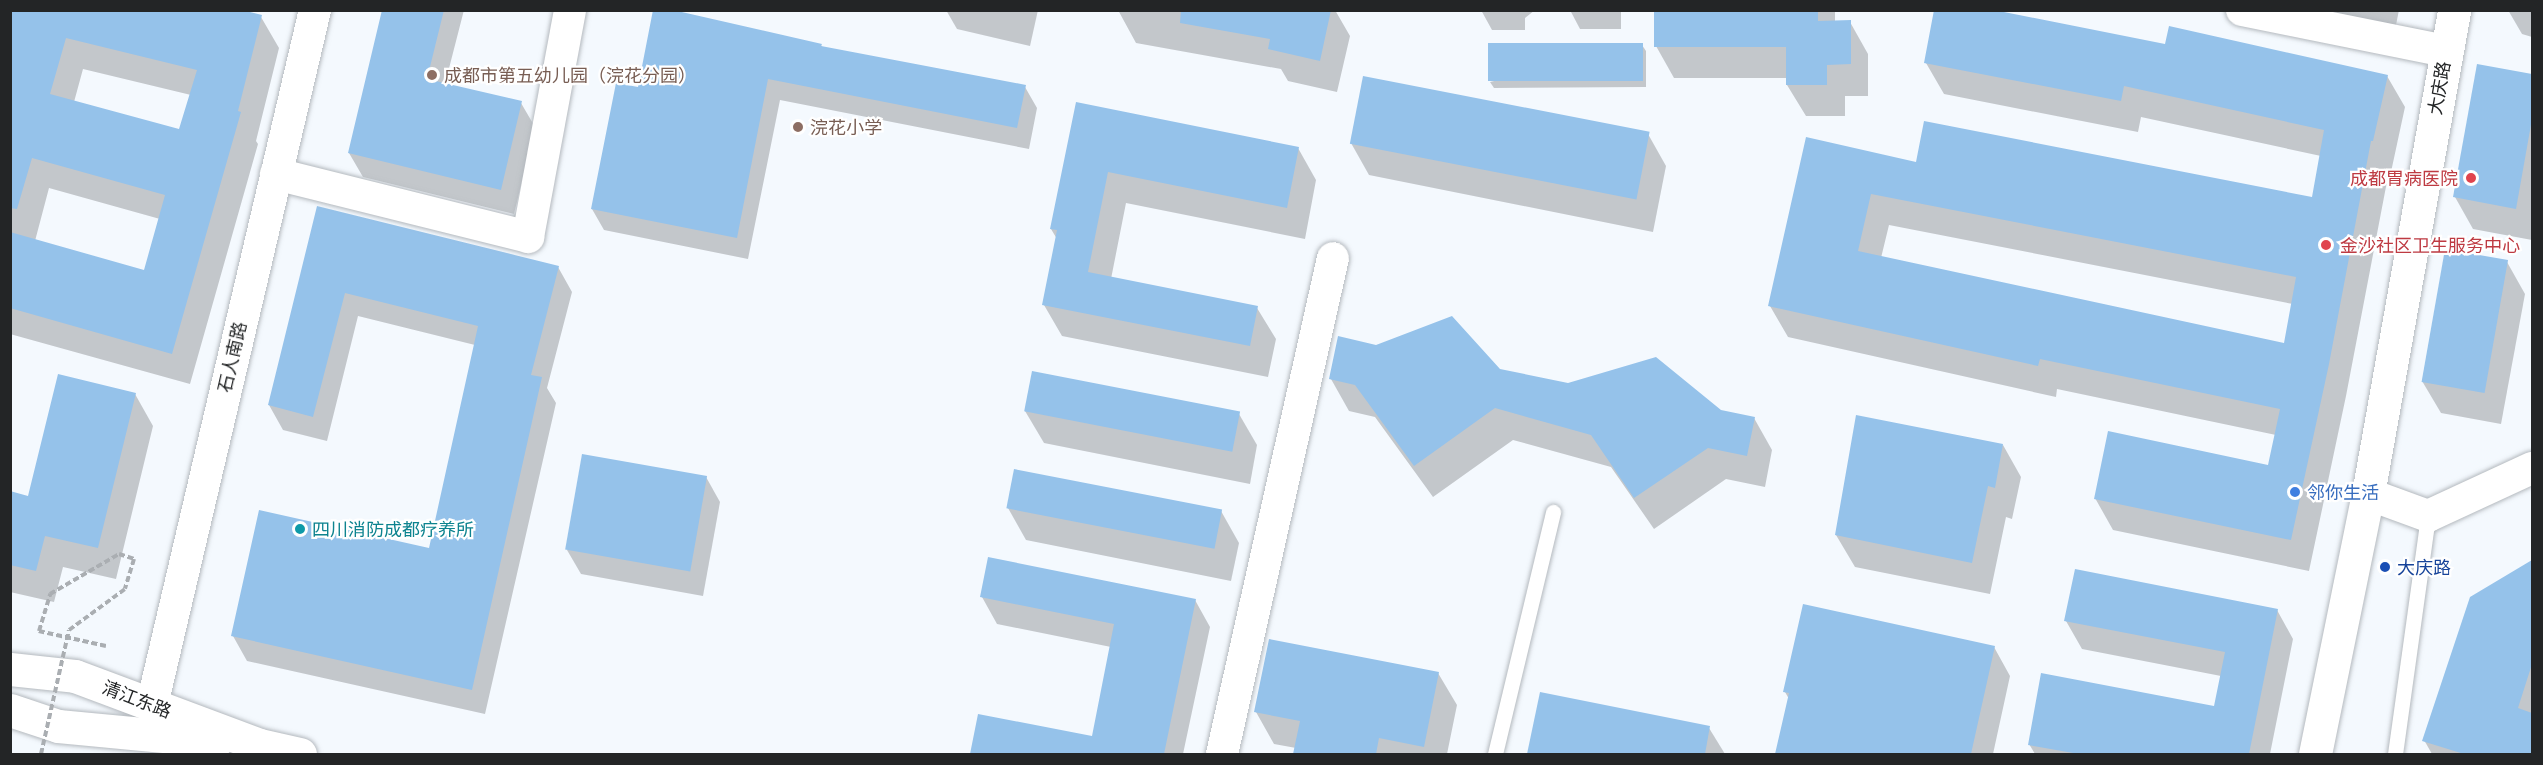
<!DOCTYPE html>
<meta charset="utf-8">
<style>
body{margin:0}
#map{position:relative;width:2543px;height:765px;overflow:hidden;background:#f4f9fe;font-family:"Open Sans","Noto Sans SC",sans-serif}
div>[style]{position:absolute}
.shadow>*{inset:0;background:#0003}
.building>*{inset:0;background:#95c2ea;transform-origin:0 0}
.path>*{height:4px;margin-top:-2px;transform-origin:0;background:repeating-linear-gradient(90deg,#aaaeb2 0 6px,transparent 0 9px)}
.roads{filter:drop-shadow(0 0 2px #b4b9be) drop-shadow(0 0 2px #b4b9be)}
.lane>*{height:15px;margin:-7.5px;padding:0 7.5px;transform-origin:7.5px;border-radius:7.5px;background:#fff}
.street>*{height:32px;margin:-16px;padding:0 16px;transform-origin:16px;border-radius:16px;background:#fff}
.secondary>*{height:33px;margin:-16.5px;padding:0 16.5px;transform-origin:16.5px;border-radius:16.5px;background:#fff}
.primary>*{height:33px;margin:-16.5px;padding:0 16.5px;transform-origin:16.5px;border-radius:16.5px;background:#fff}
.path-bridge>*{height:4px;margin-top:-2px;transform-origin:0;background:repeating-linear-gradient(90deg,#aaaeb2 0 6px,transparent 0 9px)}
.dots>*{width:16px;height:16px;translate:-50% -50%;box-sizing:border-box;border:3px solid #fff;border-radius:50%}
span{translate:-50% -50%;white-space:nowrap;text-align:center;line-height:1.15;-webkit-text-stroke:4.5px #fff;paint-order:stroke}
.education-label{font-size:18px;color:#785e54}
.left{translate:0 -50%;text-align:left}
.street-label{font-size:18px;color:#232526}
.health-label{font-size:18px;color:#be3a42}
.right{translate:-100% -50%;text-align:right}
.shop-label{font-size:18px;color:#366cbe}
.culture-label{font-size:18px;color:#0d838f}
.transit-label{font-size:18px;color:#164399}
.frame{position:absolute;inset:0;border:12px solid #232526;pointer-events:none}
</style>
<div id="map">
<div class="shadow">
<i style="clip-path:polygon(evenodd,10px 10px,261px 17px,279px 48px,256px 141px,258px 144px,190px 384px,10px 334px,10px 10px,83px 69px,191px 95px,180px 131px,74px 102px,83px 69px,10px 10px,49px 188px,160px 219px,145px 272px,35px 241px,49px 188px)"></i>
<i style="clip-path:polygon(384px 10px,464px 10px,445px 84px,521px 103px,535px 127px,514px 214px,363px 177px,349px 153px)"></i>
<i style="clip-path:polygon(946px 10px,1038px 10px,1030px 46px,957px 29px)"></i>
<i style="clip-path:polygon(1118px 10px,1335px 10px,1350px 36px,1337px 92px,1288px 81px,1281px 69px,1136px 43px)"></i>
<i style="clip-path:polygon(1481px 10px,1535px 10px,1525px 18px,1525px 30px,1492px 30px)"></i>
<i style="clip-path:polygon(1570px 10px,1621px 10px,1621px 29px,1580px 29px)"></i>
<i style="clip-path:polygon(1656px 10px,1835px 10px,1835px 22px,1850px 22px,1868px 54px,1868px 96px,1845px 96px,1845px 116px,1806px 116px,1787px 85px,1787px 78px,1674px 78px,1656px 46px)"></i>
<i style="clip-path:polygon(2271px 10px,2399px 10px,2394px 35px)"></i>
<i style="clip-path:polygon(2508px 10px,2532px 10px,2532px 37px,2522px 34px)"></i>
<i style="clip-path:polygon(821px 45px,823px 48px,1025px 87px,1037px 108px,1029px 149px,780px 100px,748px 259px,604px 230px,592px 209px,639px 89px)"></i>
<i style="clip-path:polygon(1642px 45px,1646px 51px,1646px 87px,1494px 88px,1490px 82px)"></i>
<i style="clip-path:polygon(evenodd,2166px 46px,2387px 76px,2405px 107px,2391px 172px,2389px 171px,2346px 396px,2309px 571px,2113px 530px,2095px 498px,2269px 467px,2276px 435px,2057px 389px,2056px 397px,1788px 337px,1770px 306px,1807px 139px,1917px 164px,2313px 199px,2321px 156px,2141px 117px,2138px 132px,1944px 94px,1926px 63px,2166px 46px,1889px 225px,2293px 304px,2285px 345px,1881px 258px,1889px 225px)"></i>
<i style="clip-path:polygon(2479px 66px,2532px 76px,2532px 240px,2473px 229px,2455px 197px)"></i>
<i style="clip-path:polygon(1077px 104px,1298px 148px,1316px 180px,1305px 239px,1126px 203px,1111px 279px,1257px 308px,1276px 339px,1268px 377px,1062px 336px,1044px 305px,1057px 239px,1051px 229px)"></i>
<i style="clip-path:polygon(1648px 134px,1666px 166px,1653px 232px,1369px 175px,1351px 143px)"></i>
<i style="clip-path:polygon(318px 208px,558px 267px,572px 292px,547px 388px,556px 403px,485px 714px,247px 661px,233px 636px,430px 550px,475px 345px,358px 316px,327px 441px,283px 430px,269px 405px)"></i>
<i style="clip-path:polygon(2507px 262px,2525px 294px,2501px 424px,2441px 413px,2422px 381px)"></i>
<i style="clip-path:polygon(1499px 371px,1754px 418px,1772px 450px,1765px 487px,1726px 479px,1654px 529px,1611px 467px,1513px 440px,1433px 497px,1375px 417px,1349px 411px,1331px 379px)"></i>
<i style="clip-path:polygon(135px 394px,153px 426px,116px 579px,63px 567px,54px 602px,10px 592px,10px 493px,29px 497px)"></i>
<i style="clip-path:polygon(1025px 411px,1239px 414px,1257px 445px,1250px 484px,1044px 443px)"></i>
<i style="clip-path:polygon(2003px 445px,2021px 477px,2012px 519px,2006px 517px,1990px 594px,1855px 567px,1836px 535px)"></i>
<i style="clip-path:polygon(706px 477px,720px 502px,703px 596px,581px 574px,567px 550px)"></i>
<i style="clip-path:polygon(1008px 508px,1221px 511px,1239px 543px,1231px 581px,1026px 540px)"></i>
<i style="clip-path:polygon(2532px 561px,2532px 754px,2432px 754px,2424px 740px,2471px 598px)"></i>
<i style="clip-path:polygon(982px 597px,1195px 600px,1210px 627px,1183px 754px,971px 754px,979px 716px,1094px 738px,1111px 647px,997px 624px)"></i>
<i style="clip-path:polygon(2277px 610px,2293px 639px,2270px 754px,2035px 754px,2029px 744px,2215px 707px,2221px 676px,2082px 649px,2066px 621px)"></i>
<i style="clip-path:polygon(1994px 647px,2010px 676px,1993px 754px,1777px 754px,1789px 699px,1785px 692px)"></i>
<i style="clip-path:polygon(1438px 673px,1457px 705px,1447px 754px,1294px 754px,1296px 748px,1274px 744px,1256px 712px)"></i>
<i style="clip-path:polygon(1541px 694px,1709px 728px,1725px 754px,1529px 754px)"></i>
</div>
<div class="building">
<i style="clip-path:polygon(evenodd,10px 10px,242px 10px,262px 15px,238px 111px,241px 112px,172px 354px,10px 308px,10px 232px,144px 270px,165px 195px,32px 158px,17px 209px,10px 208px,10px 10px,66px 38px,197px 70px,179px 129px,50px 94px,66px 38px)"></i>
<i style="clip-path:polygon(382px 10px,444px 10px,427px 79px,522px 101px,501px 190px,348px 153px)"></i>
<i style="clip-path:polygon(653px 10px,673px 10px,822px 44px,821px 46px,1026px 85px,1017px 128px,768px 79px,737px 238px,591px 209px,616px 83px,638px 87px)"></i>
<i style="clip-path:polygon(1181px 10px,1331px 10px,1320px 61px,1268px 49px,1270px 39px,1180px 23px)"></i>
<i style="clip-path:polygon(1654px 10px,1818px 10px,1818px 21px,1851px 20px,1851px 64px,1827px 65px,1827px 85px,1786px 85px,1786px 47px,1654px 47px)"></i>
<i style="clip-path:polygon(evenodd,1934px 10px,1994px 10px,2165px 44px,2169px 26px,2388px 75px,2373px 141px,2371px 141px,2329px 364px,2291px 540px,2094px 499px,2108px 431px,2268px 465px,2280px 409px,2040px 359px,2038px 366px,1768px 306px,1806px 137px,1916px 162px,1924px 121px,2312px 197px,2324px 130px,2124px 86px,2121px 101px,1924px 63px,1934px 10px,1871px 194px,2296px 277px,2284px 343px,1858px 251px,1871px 194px)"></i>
<i style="left:1643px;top:43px;width:38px;height:155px;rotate:90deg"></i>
<i style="clip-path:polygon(2477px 64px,2532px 74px,2532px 119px,2516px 209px,2453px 197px)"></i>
<i style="left:1363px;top:76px;width:292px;height:69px;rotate:11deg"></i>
<i style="clip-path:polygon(1076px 102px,1299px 147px,1287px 208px,1108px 172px,1088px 272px,1258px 306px,1250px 346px,1042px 305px,1057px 230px,1050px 229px)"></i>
<i style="clip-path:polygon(317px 206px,559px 266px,531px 375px,542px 377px,472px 690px,231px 636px,259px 510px,429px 548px,478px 326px,345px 293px,313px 417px,268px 405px)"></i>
<i style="left:2445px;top:249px;width:64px;height:135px;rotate:10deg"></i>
<i style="clip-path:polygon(1452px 316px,1500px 369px,1568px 383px,1656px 357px,1721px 410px,1755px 417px,1747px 456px,1708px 448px,1634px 498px,1591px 435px,1495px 408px,1414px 466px,1355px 385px,1329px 379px,1338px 336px,1376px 345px)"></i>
<i style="left:1032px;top:371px;width:212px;height:41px;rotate:11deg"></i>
<i style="clip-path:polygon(58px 374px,136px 393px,98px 548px,45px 536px,36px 571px,10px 565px,10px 491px,28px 496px)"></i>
<i style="clip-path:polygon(1856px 415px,2003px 444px,1995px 488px,1988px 486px,1972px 563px,1835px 535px)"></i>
<i style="left:582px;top:454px;width:127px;height:97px;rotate:10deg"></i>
<i style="left:1014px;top:469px;width:212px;height:40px;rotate:11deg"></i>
<i style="clip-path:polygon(988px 557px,1196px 599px,1164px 754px,970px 754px,978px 714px,1092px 736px,1114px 624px,980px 597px)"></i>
<i style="clip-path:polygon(2532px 560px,2532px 664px,2518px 708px,2532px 713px,2532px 754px,2464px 754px,2422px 741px,2470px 597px)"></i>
<i style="clip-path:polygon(2075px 569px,2278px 609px,2249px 754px,2079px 754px,2028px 745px,2041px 673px,2214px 706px,2225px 652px,2064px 621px)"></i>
<i style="clip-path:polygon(1803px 604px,1995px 646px,1971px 754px,1775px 754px,1789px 693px,1783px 692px)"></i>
<i style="clip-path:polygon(1269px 639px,1439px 672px,1424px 747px,1379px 738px,1376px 754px,1293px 754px,1300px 721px,1254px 712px)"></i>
<i style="clip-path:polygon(1540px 692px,1710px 726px,1705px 754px,1527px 754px)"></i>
</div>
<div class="path">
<i style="left:106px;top:646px;width:69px;rotate:-167.4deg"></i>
<i style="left:39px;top:631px;width:39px;rotate:-73deg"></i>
<i style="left:50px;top:594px;width:80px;rotate:-30.1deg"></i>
<i style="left:119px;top:554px;width:16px;rotate:18deg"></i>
<i style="left:134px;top:559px;width:31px;rotate:107deg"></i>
</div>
<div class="roads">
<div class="lane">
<i style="left:1495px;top:754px;width:249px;rotate:-76.5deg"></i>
<i style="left:2395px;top:754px;width:240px;rotate:-82.1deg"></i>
</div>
<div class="street">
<i style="left:2242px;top:10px;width:208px;rotate:11.4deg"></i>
<i style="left:276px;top:174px;width:260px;rotate:14deg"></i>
<i style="left:528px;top:237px;width:231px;rotate:-79.5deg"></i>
<i style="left:2368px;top:494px;width:64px;rotate:20.1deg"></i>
<i style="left:2428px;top:516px;width:115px;rotate:-24.8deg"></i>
<i style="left:152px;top:705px;width:714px;rotate:-76.8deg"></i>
<i style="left:1222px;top:754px;width:508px;rotate:-77.39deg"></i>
</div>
<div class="secondary">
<i style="left:2315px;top:754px;width:265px;rotate:-78.5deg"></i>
<i style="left:2368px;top:494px;width:492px;rotate:-79.9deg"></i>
</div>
<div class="primary">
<i style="left:10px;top:669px;width:65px;rotate:6.1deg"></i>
<i style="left:75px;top:676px;width:197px;rotate:20.5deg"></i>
<i style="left:260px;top:745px;width:41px;rotate:12.7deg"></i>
<i style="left:10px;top:710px;width:51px;rotate:18.4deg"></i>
<i style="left:58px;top:726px;width:159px;rotate:5.4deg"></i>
</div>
</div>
<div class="path-bridge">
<i style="left:41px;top:754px;width:127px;rotate:-77.3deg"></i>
<i style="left:69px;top:630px;width:69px;rotate:-36.2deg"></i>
</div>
<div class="dots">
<i style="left:432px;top:75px;background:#8d6e63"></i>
<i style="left:798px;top:127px;background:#8d6e63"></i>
<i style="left:2471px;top:178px;background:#e0444e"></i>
<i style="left:2326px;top:245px;background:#e0444e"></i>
<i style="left:2295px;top:492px;background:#3f7fe0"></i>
<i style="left:300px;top:529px;background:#0f9aa8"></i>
<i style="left:2385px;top:567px;background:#1a4fb4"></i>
</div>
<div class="education-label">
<span class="left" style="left:444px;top:75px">成都市第五幼儿园（浣花分园）</span>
<span class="left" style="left:810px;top:127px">浣花小学</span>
</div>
<div class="street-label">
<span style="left:2439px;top:88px;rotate:-80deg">大庆路</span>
<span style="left:232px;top:357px;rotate:-77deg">石人南路</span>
<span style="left:137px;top:699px;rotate:21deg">清江东路</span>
</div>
<div class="health-label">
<span class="right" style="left:2458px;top:178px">成都胃病医院</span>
<span class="left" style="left:2340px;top:245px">金沙社区卫生服务中心</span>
</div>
<div class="shop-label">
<span class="left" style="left:2307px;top:492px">邻你生活</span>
</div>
<div class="culture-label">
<span class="left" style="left:312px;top:529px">四川消防成都疗养所</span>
</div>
<div class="transit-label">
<span class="left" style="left:2397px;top:567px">大庆路</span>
</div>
<div class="frame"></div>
</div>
